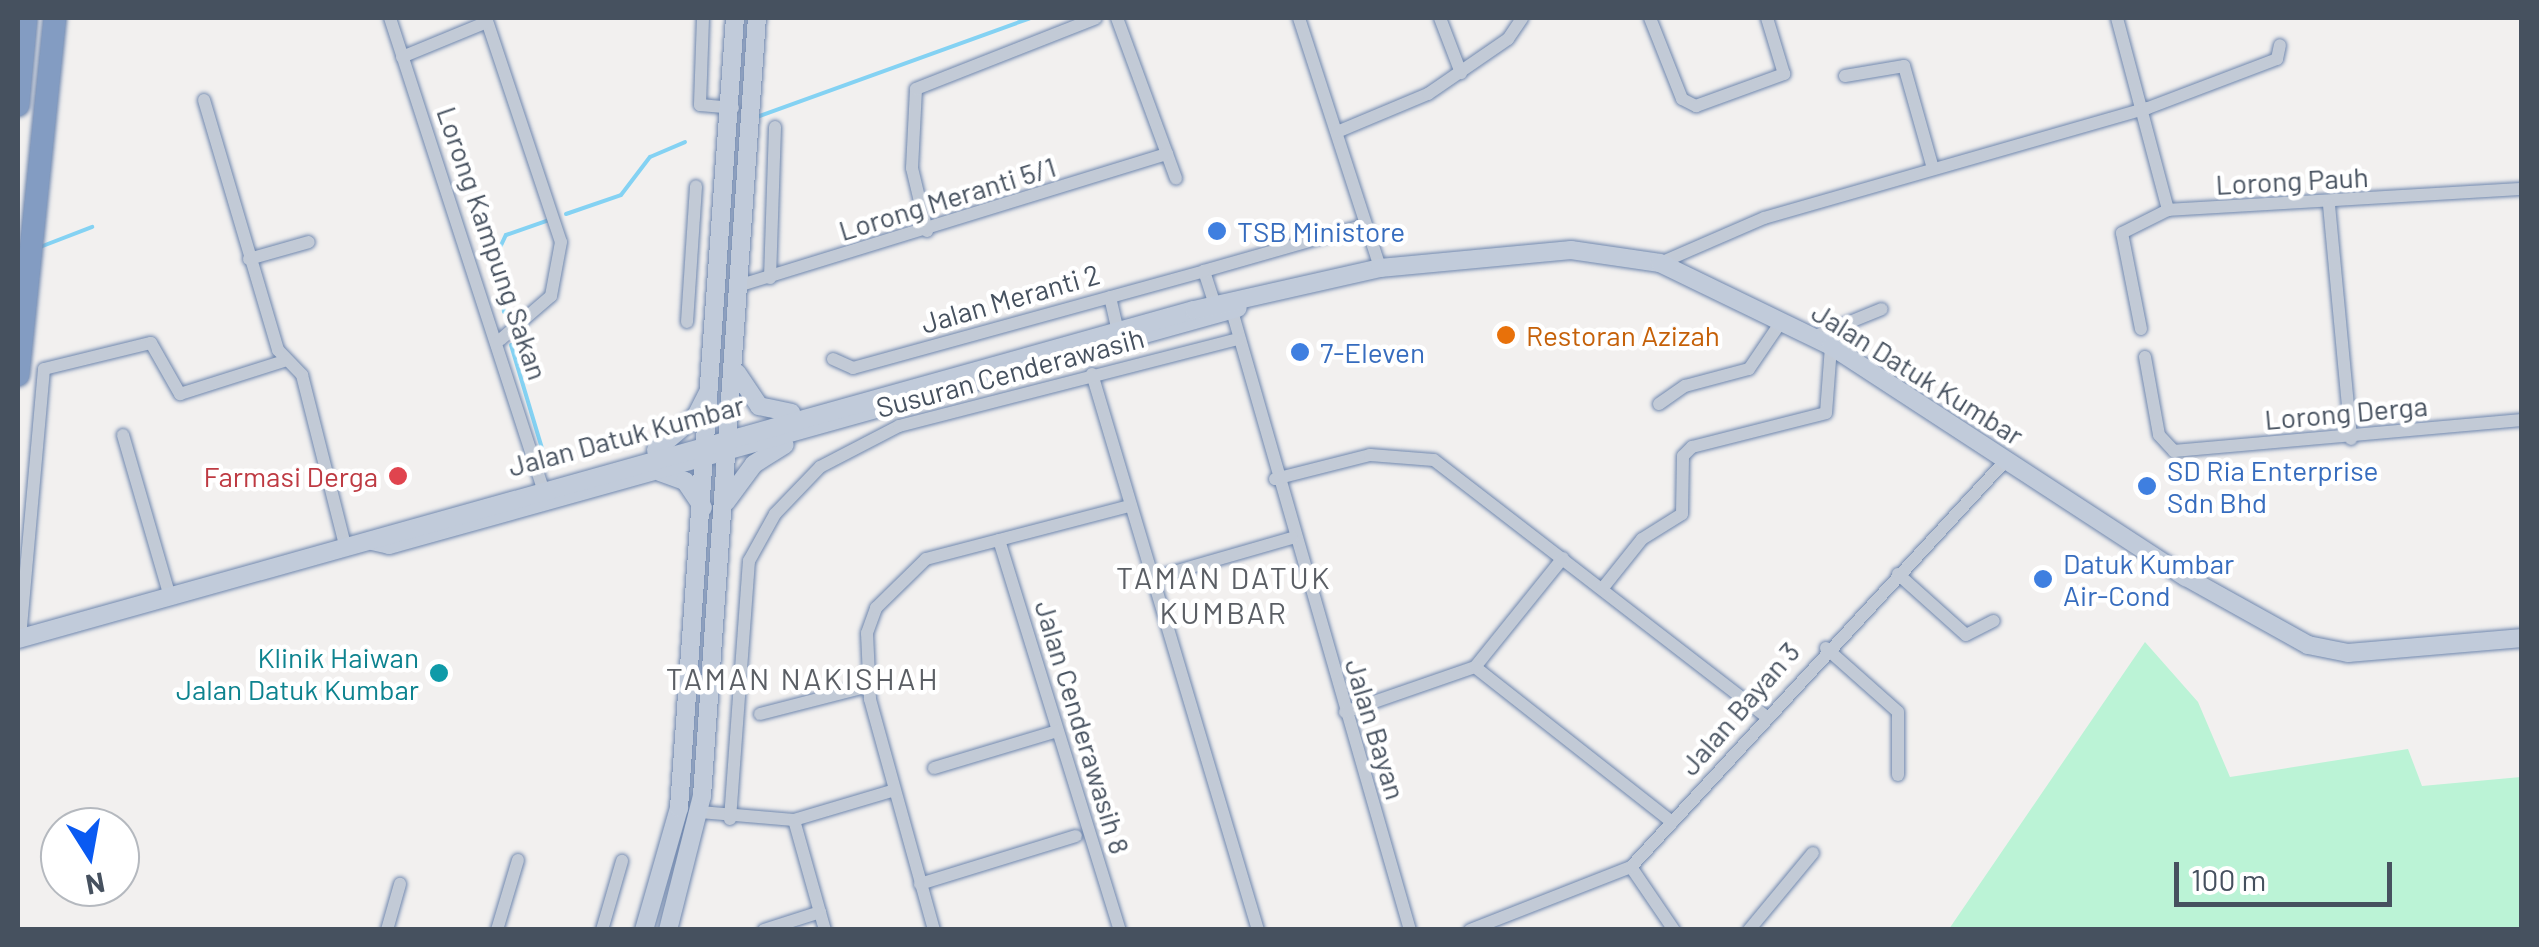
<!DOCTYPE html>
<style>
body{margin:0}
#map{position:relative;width:2539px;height:947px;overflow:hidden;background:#f2f0ef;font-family:Barlow,sans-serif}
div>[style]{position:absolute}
.green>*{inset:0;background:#bbf3d6}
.stream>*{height:4px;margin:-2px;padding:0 2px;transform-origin:2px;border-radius:2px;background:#84d2f3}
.roads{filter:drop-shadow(0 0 2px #6f87ae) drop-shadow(0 0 2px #6f87ae)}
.minor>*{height:12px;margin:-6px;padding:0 6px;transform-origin:6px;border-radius:6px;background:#c2cad6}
.secondary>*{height:18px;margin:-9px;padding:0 9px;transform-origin:9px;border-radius:9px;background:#c1cbda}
.motorway>*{height:22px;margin:-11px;padding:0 11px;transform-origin:11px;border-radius:11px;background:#839cc2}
.dots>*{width:28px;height:28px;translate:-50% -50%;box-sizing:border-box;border:5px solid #fff;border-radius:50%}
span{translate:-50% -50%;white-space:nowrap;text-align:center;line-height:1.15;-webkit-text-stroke:9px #fff;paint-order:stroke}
.street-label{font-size:28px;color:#46515f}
.shop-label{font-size:28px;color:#366cbe}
.left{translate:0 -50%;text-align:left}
.food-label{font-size:28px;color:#c56008}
.health-label{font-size:28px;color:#be3a42}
.right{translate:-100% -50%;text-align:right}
.culture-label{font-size:28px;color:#0d838f}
.neighbourhood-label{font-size:30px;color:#5b5f65;letter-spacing:2.5px}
.frame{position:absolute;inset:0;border:20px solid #46515f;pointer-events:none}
.north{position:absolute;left:40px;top:807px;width:100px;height:100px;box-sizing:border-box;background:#fff;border:2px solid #b5b9bf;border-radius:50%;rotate:169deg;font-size:28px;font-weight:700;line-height:40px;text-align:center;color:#46515f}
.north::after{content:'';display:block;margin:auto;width:35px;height:45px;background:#0a5af2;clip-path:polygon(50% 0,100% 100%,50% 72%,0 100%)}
.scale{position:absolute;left:2174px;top:862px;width:218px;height:45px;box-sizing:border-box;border:5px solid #46515f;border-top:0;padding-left:12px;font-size:30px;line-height:35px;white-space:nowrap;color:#46515f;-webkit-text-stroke:8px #fff;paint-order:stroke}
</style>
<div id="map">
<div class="green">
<i style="clip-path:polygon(2145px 642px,2198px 702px,2230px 777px,2408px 749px,2422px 786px,2521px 777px,2521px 929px,1949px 929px)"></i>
</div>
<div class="stream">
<i style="left:757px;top:117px;width:290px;rotate:-19.9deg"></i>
<i style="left:566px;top:214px;width:58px;rotate:-19.1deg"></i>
<i style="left:621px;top:195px;width:48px;rotate:-52.7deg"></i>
<i style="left:650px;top:157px;width:38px;rotate:-23deg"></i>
<i style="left:40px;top:247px;width:56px;rotate:-21deg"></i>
<i style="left:504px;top:312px;width:58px;rotate:-96.9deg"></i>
<i style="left:497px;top:254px;width:21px;rotate:-65deg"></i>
<i style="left:506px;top:235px;width:46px;rotate:-19.2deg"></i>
<i style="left:511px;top:345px;width:122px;rotate:73.3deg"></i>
</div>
<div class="roads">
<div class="minor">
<i style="left:390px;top:18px;width:492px;rotate:72deg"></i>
<i style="left:486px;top:18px;width:236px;rotate:71.5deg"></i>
<i style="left:561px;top:242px;width:55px;rotate:100.5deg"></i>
<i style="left:551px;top:296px;width:67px;rotate:139.2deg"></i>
<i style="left:703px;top:18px;width:87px;rotate:92deg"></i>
<i style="left:700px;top:105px;width:33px;rotate:5deg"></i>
<i style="left:1117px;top:18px;width:171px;rotate:69.8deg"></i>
<i style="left:1299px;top:18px;width:263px;rotate:72deg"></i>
<i style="left:1440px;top:18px;width:59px;rotate:69.1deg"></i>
<i style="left:1650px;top:18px;width:87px;rotate:68.4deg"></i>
<i style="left:1682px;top:99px;width:16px;rotate:27deg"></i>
<i style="left:1696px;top:106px;width:94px;rotate:-20deg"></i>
<i style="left:1784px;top:74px;width:59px;rotate:-106.9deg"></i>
<i style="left:2117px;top:18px;width:199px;rotate:75.1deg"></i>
<i style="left:2168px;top:210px;width:355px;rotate:-3.4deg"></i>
<i style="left:402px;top:57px;width:92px;rotate:-22.4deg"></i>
<i style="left:1845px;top:76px;width:60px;rotate:-9.6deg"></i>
<i style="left:1904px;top:66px;width:103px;rotate:74.2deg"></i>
<i style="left:204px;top:100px;width:261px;rotate:73.5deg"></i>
<i style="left:278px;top:350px;width:35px;rotate:46deg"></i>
<i style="left:302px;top:375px;width:179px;rotate:75.8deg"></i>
<i style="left:1337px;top:132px;width:99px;rotate:-22.7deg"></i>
<i style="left:1428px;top:94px;width:97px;rotate:-34.5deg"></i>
<i style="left:1508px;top:39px;width:25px;rotate:-56deg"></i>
<i style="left:2329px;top:205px;width:235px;rotate:84.6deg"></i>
<i style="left:927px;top:231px;width:65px;rotate:-103.4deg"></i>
<i style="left:912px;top:168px;width:79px;rotate:-87.1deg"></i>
<i style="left:916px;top:89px;width:193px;rotate:-21.5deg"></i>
<i style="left:249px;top:259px;width:62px;rotate:-15.8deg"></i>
<i style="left:1660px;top:263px;width:113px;rotate:-23.4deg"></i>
<i style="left:1764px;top:218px;width:399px;rotate:-16deg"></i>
<i style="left:2148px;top:108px;width:138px;rotate:-20.8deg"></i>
<i style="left:2277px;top:59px;width:14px;rotate:-78deg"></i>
<i style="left:770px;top:278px;width:151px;rotate:-88.1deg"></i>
<i style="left:741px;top:285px;width:446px;rotate:-17.1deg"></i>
<i style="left:1110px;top:297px;width:35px;rotate:77deg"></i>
<i style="left:1215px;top:305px;width:36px;rotate:-108deg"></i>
<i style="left:1204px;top:271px;width:168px;rotate:-15.9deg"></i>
<i style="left:1232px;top:311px;width:644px;rotate:73.96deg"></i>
<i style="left:687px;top:322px;width:136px;rotate:-86.2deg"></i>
<i style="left:2141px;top:329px;width:98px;rotate:-101.2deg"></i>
<i style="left:2122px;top:233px;width:51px;rotate:-26.6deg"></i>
<i style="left:1813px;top:337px;width:74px;rotate:-22.1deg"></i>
<i style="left:2145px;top:357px;width:79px;rotate:79.8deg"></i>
<i style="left:2159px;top:435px;width:22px;rotate:47deg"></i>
<i style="left:2174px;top:451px;width:349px;rotate:-5.1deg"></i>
<i style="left:833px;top:359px;width:22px;rotate:24deg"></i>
<i style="left:853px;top:368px;width:364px;rotate:-15.4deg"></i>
<i style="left:1092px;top:374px;width:580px;rotate:73.38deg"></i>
<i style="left:1659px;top:404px;width:32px;rotate:-35deg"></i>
<i style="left:1685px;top:386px;width:66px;rotate:-14.9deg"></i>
<i style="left:1749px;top:369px;width:57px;rotate:-55.8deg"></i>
<i style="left:123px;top:435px;width:169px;rotate:73.8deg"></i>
<i style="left:1275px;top:479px;width:98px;rotate:-14.2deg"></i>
<i style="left:1370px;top:455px;width:64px;rotate:4.5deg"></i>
<i style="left:1434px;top:460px;width:420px;rotate:37.7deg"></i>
<i style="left:999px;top:540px;width:408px;rotate:72.8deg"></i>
<i style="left:1898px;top:574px;width:91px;rotate:41.9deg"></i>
<i style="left:1966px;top:635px;width:31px;rotate:-27deg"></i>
<i style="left:1149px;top:579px;width:149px;rotate:-16deg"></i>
<i style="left:1602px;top:589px;width:64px;rotate:-51.3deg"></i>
<i style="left:1642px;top:539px;width:47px;rotate:-32deg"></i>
<i style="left:1682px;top:514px;width:58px;rotate:-89deg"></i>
<i style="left:1683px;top:456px;width:13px;rotate:-45deg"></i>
<i style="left:1692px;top:447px;width:138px;rotate:-14.2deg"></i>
<i style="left:1826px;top:413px;width:67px;rotate:-85.7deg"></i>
<i style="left:20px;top:638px;width:270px;rotate:-84.9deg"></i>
<i style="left:44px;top:369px;width:110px;rotate:-13.7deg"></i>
<i style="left:151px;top:343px;width:59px;rotate:60.4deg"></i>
<i style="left:180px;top:394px;width:112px;rotate:-17.6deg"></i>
<i style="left:1826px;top:648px;width:96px;rotate:41.6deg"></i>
<i style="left:1898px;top:712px;width:63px;rotate:90deg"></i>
<i style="left:1475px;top:667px;width:251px;rotate:38.2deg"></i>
<i style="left:1345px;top:712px;width:138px;rotate:-19.1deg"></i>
<i style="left:1475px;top:667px;width:140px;rotate:-51.1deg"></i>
<i style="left:760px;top:714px;width:113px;rotate:-14.4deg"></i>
<i style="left:934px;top:768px;width:128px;rotate:-16.7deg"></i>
<i style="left:700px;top:812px;width:94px;rotate:4.9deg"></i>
<i style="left:794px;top:820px;width:101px;rotate:-16.6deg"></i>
<i style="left:730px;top:819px;width:259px;rotate:-85.8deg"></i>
<i style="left:749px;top:561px;width:54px;rotate:-61deg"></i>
<i style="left:775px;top:514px;width:65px;rotate:-46.2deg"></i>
<i style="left:820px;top:467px;width:89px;rotate:-27.4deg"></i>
<i style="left:899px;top:426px;width:351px;rotate:-14.4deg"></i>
<i style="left:794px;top:820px;width:114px;rotate:74.3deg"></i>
<i style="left:1631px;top:867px;width:76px;rotate:55.7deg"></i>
<i style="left:920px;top:884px;width:163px;rotate:-17.1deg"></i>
<i style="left:387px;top:930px;width:48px;rotate:-74.2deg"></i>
<i style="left:497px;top:930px;width:73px;rotate:-73.3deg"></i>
<i style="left:602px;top:930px;width:72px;rotate:-73.8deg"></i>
<i style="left:764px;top:930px;width:59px;rotate:-17.8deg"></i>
<i style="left:934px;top:930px;width:240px;rotate:-105.5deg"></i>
<i style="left:870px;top:699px;width:66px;rotate:-92.6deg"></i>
<i style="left:867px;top:633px;width:27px;rotate:-70deg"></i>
<i style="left:876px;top:608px;width:70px;rotate:-44.4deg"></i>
<i style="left:926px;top:559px;width:206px;rotate:-14.6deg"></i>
<i style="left:1470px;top:930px;width:173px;rotate:-21.4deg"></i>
<i style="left:1631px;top:867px;width:555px;rotate:-47.34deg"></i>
<i style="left:1749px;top:930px;width:100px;rotate:-50.3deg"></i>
</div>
<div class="secondary">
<i style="left:737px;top:373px;width:40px;rotate:56deg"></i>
<i style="left:759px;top:406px;width:33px;rotate:12deg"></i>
<i style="left:656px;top:450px;width:52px;rotate:-40.4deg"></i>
<i style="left:696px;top:416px;width:27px;rotate:-63deg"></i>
<i style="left:660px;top:472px;width:27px;rotate:20deg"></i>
<i style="left:685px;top:481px;width:32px;rotate:56deg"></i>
<i style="left:726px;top:502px;width:47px;rotate:-53.6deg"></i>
<i style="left:754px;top:464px;width:36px;rotate:-32deg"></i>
<i style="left:372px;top:541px;width:17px;rotate:13deg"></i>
<i style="left:389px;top:545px;width:881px;rotate:-15.6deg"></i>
<i style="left:18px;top:639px;width:1221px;rotate:-15.63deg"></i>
<i style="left:1194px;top:310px;width:191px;rotate:-12.7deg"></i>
<i style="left:1380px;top:268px;width:192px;rotate:-5.4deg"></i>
<i style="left:1571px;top:250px;width:90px;rotate:8.3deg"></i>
<i style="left:1660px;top:263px;width:190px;rotate:25.9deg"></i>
<i style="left:1831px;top:346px;width:424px;rotate:33.1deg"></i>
<i style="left:2186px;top:577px;width:140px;rotate:29.1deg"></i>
<i style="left:2308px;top:645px;width:41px;rotate:11.3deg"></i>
<i style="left:2348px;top:653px;width:175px;rotate:-4.9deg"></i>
<i style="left:644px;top:930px;width:127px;rotate:-74deg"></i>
<i style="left:679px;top:808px;width:792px;rotate:-85.95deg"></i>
<i style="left:668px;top:930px;width:138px;rotate:-75.8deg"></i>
<i style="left:702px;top:796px;width:780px;rotate:-85.96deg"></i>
</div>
<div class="motorway">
<i style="left:18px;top:105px;width:87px;rotate:-84.7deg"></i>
<i style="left:18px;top:375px;width:359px;rotate:-84.1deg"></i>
</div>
</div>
<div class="dots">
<i style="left:1217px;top:231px;background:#3f7fe0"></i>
<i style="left:1506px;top:335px;background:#e8710a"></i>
<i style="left:1300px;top:352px;background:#3f7fe0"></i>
<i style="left:398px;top:476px;background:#e0444e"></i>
<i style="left:2147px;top:486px;background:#3f7fe0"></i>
<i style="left:2043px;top:579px;background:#3f7fe0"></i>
<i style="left:439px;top:673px;background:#0f9aa8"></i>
</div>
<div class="street-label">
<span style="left:2292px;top:180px;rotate:-3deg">Lorong Pauh</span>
<span style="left:947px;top:198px;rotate:-17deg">Lorong Meranti 5/1</span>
<span style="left:493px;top:243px;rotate:71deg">Lorong Kampung Sakan</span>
<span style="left:1010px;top:298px;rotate:-16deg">Jalan Meranti 2</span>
<span style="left:1010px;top:372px;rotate:-15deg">Susuran Cenderawasih</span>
<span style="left:1918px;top:373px;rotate:32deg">Jalan Datuk Kumbar</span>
<span style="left:2346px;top:412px;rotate:-5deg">Lorong Derga</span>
<span style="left:626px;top:435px;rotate:-15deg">Jalan Datuk Kumbar</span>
<span style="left:1739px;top:708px;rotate:-49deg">Jalan Bayan 3</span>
<span style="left:1083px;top:727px;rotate:73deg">Jalan Cenderawasih 8</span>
<span style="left:1376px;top:729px;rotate:73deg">Jalan Bayan</span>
</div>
<div class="shop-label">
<span class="left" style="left:1237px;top:231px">TSB Ministore</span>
<span class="left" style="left:1320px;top:352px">7-Eleven</span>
<span class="left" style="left:2167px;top:486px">SD Ria Enterprise<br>Sdn Bhd</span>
<span class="left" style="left:2063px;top:579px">Datuk Kumbar<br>Air-Cond</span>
</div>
<div class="food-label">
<span class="left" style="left:1526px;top:335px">Restoran Azizah</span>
</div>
<div class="health-label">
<span class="right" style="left:378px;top:476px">Farmasi Derga</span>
</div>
<div class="culture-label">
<span class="right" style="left:419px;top:673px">Klinik Haiwan<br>Jalan Datuk Kumbar</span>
</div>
<div class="neighbourhood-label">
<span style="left:1224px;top:594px">TAMAN DATUK<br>KUMBAR</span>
<span style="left:803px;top:678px">TAMAN NAKISHAH</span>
</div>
<div class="frame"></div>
<div class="north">N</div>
<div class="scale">100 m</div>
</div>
